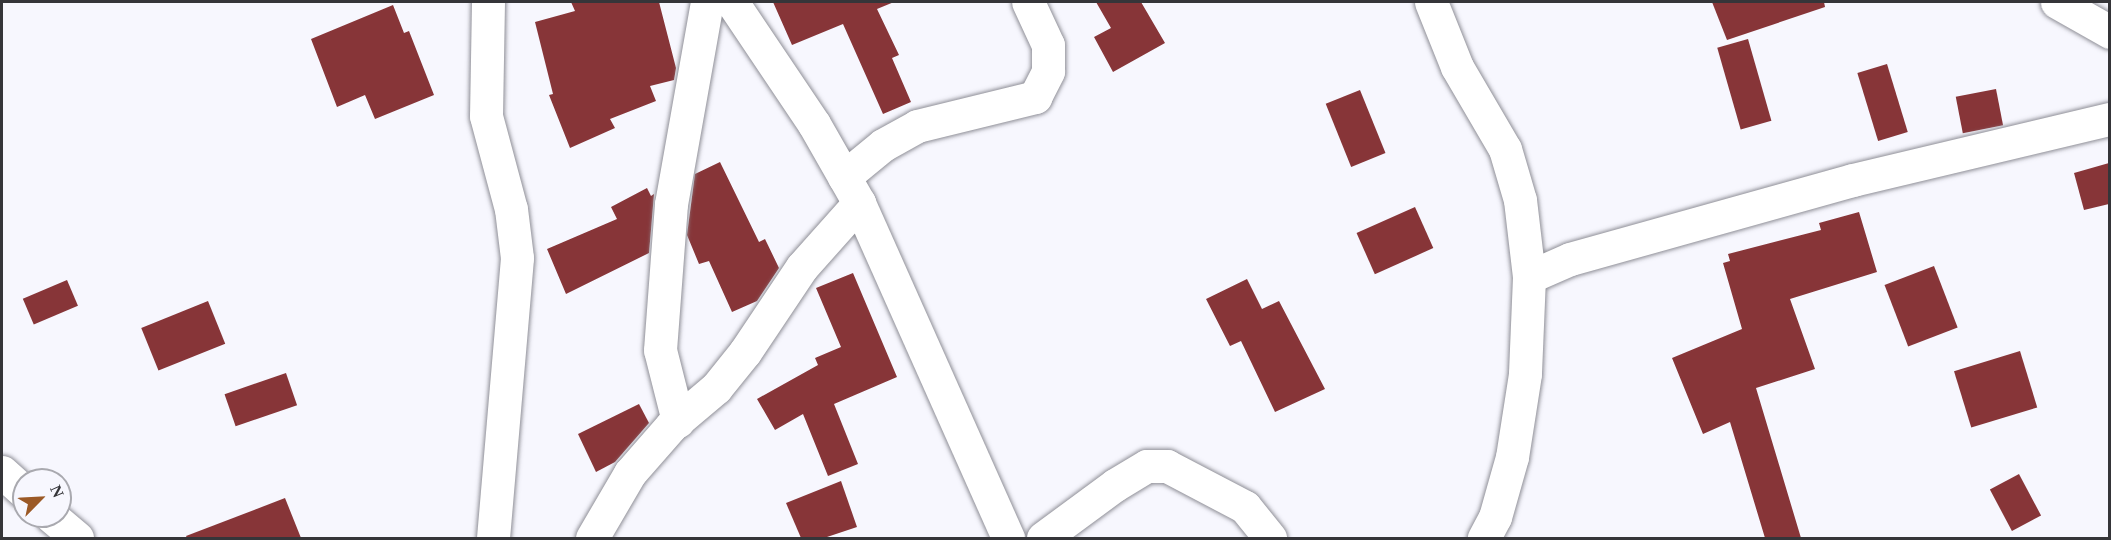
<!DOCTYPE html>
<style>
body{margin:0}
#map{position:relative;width:2111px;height:540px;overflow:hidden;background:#f7f7fe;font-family:Georgia,serif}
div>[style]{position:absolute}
.building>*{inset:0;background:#873538;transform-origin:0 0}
.roads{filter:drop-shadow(0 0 2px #8f8f97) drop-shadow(0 0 2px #8f8f97)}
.minor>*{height:33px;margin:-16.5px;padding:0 16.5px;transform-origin:16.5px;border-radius:16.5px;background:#fff}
span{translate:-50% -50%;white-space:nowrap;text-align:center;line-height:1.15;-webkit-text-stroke:6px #f7f7fe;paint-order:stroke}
.frame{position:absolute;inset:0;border:3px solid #353539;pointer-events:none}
.north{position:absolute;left:12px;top:468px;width:60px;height:60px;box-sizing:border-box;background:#f7f7fe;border:2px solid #a9a9af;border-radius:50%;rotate:66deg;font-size:16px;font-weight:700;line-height:24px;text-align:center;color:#353539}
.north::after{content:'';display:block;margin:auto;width:21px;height:27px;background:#9b5926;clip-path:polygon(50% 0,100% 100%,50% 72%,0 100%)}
</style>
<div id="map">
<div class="building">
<i style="clip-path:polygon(571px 2px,659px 2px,676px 68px,674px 80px,650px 86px,656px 101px,610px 119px,615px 128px,570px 148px,549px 95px,553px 94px,535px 22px,575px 11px)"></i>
<i style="clip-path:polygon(773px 2px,894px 2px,877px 9px,899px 55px,892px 58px,911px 102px,883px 114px,843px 24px,792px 45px)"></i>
<i style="clip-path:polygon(1096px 2px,1141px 2px,1165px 43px,1113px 72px,1094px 37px,1111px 28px)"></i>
<i style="clip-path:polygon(1712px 2px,1824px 2px,1825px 7px,1727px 40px)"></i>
<i style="clip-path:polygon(393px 5px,404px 33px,409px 31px,434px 95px,375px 119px,365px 95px,337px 107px,311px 39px)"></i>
<i style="left:1748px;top:39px;width:85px;height:32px;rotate:74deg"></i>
<i style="left:1887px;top:64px;width:71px;height:31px;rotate:73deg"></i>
<i style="left:1996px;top:89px;width:37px;height:41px;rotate:79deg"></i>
<i style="left:1360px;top:90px;width:68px;height:37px;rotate:68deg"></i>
<i style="clip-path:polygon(720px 162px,759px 242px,765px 239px,779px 268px,757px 301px,732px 312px,709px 261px,699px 264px,687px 235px,695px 174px)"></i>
<i style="clip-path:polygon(2109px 163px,2109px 204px,2084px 210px,2074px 173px)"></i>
<i style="clip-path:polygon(647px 188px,651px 196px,654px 194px,649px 253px,566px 294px,547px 249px,617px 219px,611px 207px)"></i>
<i style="left:1415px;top:207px;width:45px;height:64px;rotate:66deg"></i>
<i style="clip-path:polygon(1859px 212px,1877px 272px,1790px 299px,1815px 369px,1756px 388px,1801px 538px,1765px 538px,1730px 422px,1703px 434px,1672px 358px,1742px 329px,1723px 263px,1730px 261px,1728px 254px,1821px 230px,1819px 223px)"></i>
<i style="left:1934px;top:266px;width:66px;height:53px;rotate:69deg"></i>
<i style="clip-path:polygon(853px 273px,897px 377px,834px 404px,858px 464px,828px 476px,803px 414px,775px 430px,757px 399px,818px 365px,815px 358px,841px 347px,816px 288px)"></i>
<i style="clip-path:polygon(1247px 279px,1262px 309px,1279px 301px,1325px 389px,1275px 412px,1241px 341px,1230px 346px,1206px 299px)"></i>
<i style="left:67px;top:280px;width:28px;height:48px;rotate:67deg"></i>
<i style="left:208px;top:301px;width:46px;height:72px;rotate:68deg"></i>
<i style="left:2020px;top:351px;width:59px;height:69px;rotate:73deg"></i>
<i style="left:286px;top:373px;width:34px;height:65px;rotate:71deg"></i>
<i style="clip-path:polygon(639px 404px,649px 423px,615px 462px,596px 472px,578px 434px)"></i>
<i style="left:2019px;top:474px;width:47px;height:33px;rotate:62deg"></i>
<i style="clip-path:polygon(841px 481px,857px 527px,824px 538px,801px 538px,786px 503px)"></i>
<i style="clip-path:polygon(285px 498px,301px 538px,187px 538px,186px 536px)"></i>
</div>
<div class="roads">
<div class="minor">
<i style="left:488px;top:2px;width:114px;rotate:91deg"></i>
<i style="left:486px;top:116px;width:96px;rotate:75deg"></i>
<i style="left:511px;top:209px;width:49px;rotate:83deg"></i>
<i style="left:517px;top:258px;width:281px;rotate:94.9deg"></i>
<i style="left:732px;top:2px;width:147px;rotate:56.1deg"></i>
<i style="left:814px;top:124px;width:91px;rotate:60.3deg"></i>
<i style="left:859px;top:203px;width:367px;rotate:66deg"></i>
<i style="left:1431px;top:2px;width:70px;rotate:68.2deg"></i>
<i style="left:1457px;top:67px;width:95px;rotate:59.7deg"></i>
<i style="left:1505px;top:149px;width:53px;rotate:73.6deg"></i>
<i style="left:1520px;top:200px;width:78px;rotate:83.3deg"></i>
<i style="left:1529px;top:277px;width:97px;rotate:92.4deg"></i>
<i style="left:1525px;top:374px;width:84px;rotate:98.9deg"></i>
<i style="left:1512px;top:457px;width:62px;rotate:105.8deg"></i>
<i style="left:1495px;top:517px;width:24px;rotate:118deg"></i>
<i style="left:2057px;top:2px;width:61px;rotate:29.5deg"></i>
<i style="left:844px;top:177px;width:50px;rotate:-39.4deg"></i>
<i style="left:883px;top:145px;width:39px;rotate:-29deg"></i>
<i style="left:917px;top:126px;width:122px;rotate:-13.8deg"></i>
<i style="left:1035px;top:97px;width:29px;rotate:-63deg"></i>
<i style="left:1048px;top:71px;width:26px;rotate:-90deg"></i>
<i style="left:1048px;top:45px;width:47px;rotate:-114.9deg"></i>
<i style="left:1529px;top:277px;width:45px;rotate:-23.7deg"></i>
<i style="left:1570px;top:259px;width:294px;rotate:-15.6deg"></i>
<i style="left:1853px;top:180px;width:264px;rotate:-13.4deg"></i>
<i style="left:678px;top:421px;width:73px;rotate:-104.2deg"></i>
<i style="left:660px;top:350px;width:146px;rotate:-85.7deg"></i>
<i style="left:671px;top:204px;width:205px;rotate:-79.9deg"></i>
<i style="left:2px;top:472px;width:30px;rotate:42deg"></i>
<i style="left:51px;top:516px;width:34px;rotate:40deg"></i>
<i style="left:592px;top:538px;width:75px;rotate:-59.7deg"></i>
<i style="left:630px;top:473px;width:62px;rotate:-48.9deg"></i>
<i style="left:671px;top:426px;width:59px;rotate:-40.2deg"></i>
<i style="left:716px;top:388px;width:46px;rotate:-51.1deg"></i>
<i style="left:745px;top:352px;width:102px;rotate:-56.2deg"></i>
<i style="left:802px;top:267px;width:86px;rotate:-48.3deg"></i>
<i style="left:1043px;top:538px;width:89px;rotate:-36.4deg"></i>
<i style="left:1115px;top:485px;width:37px;rotate:-31deg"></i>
<i style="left:1147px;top:466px;width:20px"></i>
<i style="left:1167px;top:466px;width:88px;rotate:27.7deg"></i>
<i style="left:1245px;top:507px;width:40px;rotate:51deg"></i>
</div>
</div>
<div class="frame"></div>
<div class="north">N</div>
</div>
